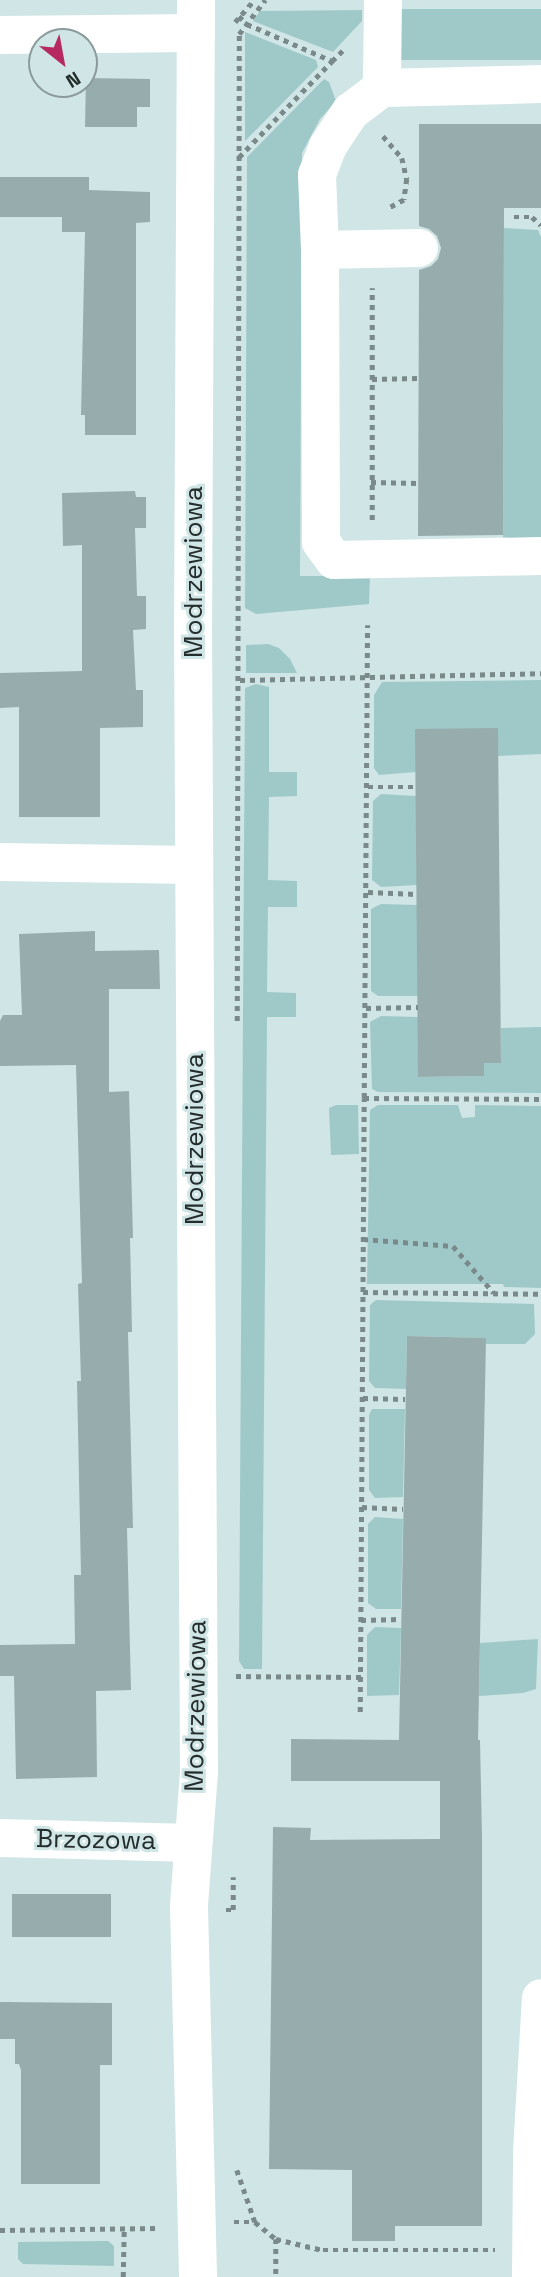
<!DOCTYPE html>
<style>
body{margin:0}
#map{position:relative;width:541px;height:2277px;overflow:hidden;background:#d0e5e5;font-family:"Space Grotesk",sans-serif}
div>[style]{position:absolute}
.green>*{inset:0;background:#9fc9c9;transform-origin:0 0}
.building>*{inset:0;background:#97acac;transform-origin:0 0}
.path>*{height:4.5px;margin-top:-2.25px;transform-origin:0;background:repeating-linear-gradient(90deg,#7a8989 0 5px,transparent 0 10px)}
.minor>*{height:38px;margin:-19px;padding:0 19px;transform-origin:19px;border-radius:19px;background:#fff}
span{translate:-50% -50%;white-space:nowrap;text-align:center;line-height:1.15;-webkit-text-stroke:6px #d0e5e5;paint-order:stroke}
.street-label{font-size:26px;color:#242c2c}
.north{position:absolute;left:28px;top:28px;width:70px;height:70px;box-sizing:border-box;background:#d0e5e5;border:2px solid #8b9b9b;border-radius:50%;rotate:149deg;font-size:19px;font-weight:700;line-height:28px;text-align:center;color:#242c2c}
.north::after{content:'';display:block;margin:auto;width:24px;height:32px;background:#b62a61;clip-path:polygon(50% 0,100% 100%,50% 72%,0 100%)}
</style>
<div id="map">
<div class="green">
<i style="left:541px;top:9px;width:51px;height:140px;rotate:90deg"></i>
<i style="clip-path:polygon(362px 10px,362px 21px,333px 52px,253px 21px,260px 11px)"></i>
<i style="clip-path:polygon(245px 32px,316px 60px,318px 67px,245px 141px)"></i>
<i style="clip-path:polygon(324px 79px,329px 82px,336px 101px,320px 119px,302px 153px,300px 576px,370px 576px,369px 604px,256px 614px,245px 608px,247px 157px)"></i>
<i style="clip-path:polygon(504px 228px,538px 230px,541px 237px,541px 540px,503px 545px)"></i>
<i style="clip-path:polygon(268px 644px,279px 648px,290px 659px,297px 673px,246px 673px,246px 645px)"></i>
<i style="clip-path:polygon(541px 680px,541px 754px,498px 756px,498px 728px,416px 772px,379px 775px,374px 768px,374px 695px,382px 682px)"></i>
<i style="clip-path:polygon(256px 684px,269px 687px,269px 772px,297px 772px,297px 796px,269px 797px,268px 880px,297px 881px,297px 907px,268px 907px,267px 992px,296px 993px,296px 1017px,267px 1017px,262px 1669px,244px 1669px,239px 1661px,245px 688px)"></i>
<i style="clip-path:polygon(381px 794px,416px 796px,417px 885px,381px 887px,372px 880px,373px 801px)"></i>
<i style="clip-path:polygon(381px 904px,417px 905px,418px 996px,378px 996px,371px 991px,371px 909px)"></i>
<i style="clip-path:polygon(381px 1016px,418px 1017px,419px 1077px,484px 1076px,484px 1063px,501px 1063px,501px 1028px,541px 1027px,541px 1093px,378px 1092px,372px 1089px,370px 1022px)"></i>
<i style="clip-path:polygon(336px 1105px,358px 1105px,359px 1154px,331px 1155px,329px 1108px)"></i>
<i style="clip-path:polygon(378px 1105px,458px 1105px,462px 1118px,475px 1117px,475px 1105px,541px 1106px,541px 1288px,504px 1287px,503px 1284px,367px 1284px,370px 1110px)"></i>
<i style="clip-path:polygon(376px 1300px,534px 1304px,535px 1334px,525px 1344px,486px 1344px,485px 1338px,407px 1336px,406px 1389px,375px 1388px,369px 1381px,370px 1305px)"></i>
<i style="clip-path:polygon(372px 1409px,405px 1409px,403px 1497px,375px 1498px,369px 1490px,369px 1415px)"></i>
<i style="clip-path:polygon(375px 1517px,403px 1519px,401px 1609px,376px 1609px,368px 1603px,368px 1524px)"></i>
<i style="clip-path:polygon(375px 1627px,401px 1628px,399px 1695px,367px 1696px,367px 1635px)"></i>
<i style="clip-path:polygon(538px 1639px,536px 1689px,523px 1693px,479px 1696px,480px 1643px)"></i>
<i style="clip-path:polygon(108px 2241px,114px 2246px,114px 2266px,23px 2264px,18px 2259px,18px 2242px)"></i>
</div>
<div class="building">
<i style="clip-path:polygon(86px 78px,150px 79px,150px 107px,137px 107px,137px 127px,85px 127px)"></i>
<i style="clip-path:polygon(419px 124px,541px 124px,541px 208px,504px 208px,503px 535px,418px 536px,419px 270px,431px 266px,438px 259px,441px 248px,437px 236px,429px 229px,419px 226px)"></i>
<i style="clip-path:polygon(0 177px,89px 177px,89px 190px,150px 192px,150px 222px,136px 223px,136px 435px,85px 435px,85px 415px,81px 415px,85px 232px,62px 232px,62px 217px,0 217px)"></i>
<i style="clip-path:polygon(135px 491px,136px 497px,146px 497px,146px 528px,135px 528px,137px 596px,146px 596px,146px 629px,133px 630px,136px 690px,143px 690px,143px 727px,100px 728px,100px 817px,19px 817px,19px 707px,0 708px,0 673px,82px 671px,82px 545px,63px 546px,62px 493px)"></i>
<i style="clip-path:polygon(498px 728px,501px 1063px,484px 1063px,484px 1076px,418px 1077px,415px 729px)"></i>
<i style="clip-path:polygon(95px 931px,95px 951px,159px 950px,160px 989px,109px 989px,109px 1092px,129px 1091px,133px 1238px,130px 1238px,132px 1332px,128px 1332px,133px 1528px,127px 1528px,131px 1690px,96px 1691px,97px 1777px,16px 1779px,14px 1676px,0 1676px,0 1645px,75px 1644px,74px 1575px,81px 1575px,77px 1381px,81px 1381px,78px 1284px,82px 1283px,76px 1065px,0 1066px,0 1021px,3px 1015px,22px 1015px,19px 934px)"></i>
<i style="clip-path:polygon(407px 1336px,486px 1338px,478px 1740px,480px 1740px,482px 1837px,482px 2226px,395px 2226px,395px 2241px,352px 2241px,352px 2170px,269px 2169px,273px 1827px,311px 1828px,310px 1840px,440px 1839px,440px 1781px,291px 1781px,291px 1739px,399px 1740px)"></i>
<i style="left:12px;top:1894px;width:99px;height:43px"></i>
<i style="clip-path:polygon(0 2002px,112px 2003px,112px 2065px,100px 2065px,100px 2184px,21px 2184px,21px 2070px,19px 2064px,15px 2064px,15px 2039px,0 2039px)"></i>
</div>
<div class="path">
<i style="left:239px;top:16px;width:11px;rotate:45deg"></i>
<i style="left:247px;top:24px;width:93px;rotate:23.5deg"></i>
<i style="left:332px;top:61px;width:17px;rotate:-45deg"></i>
<i style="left:235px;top:22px;width:29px;rotate:-49deg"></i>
<i style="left:383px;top:136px;width:29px;rotate:49deg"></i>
<i style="left:402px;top:158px;width:22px;rotate:77deg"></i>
<i style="left:407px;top:179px;width:21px;rotate:98deg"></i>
<i style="left:404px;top:200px;width:17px;rotate:152deg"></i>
<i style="left:239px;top:157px;width:134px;rotate:-45.9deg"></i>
<i style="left:514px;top:217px;width:18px"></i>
<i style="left:532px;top:217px;width:12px;rotate:42deg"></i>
<i style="left:372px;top:379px;width:46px;rotate:-1.2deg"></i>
<i style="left:371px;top:482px;width:47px;rotate:1.2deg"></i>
<i style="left:372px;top:520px;width:232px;rotate:-90deg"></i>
<i style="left:240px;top:680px;width:301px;rotate:-1.3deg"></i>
<i style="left:368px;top:787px;width:48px"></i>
<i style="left:368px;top:892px;width:49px;rotate:2.3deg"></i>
<i style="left:366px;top:1008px;width:52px;rotate:-1.1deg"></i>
<i style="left:237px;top:1021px;width:987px;rotate:-89.88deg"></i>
<i style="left:239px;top:34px;width:43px;rotate:-52.6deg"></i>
<i style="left:364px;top:1098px;width:473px;rotate:-89.6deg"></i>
<i style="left:363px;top:1239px;width:90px;rotate:4.4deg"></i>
<i style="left:453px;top:1246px;width:62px;rotate:48.9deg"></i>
<i style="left:363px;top:1292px;width:178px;rotate:0.6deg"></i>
<i style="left:363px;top:1398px;width:42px;rotate:1.4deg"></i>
<i style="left:362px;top:1507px;width:41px;rotate:2.8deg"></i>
<i style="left:361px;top:1620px;width:40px;rotate:-1.4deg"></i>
<i style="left:236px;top:1676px;width:125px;rotate:0.5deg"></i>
<i style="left:360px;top:1712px;width:614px;rotate:-89.63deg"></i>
<i style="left:364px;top:1098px;width:177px;rotate:0.3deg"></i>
<i style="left:226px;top:1910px;width:7px"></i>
<i style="left:233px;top:1910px;width:33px;rotate:-90deg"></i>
<i style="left:237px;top:2170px;width:55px;rotate:70.9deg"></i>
<i style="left:234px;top:2222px;width:21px"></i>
<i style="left:255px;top:2222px;width:27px;rotate:39deg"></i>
<i style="left:276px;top:2239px;width:48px;rotate:13.2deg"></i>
<i style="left:323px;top:2250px;width:172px"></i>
<i style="left:0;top:2230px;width:160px;rotate:-0.7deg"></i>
<i style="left:276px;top:2239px;width:38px;rotate:90deg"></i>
<i style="left:123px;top:2277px;width:48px;rotate:-88.8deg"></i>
</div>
<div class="minor">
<i style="left:196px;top:0;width:627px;rotate:90.27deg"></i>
<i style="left:193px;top:627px;width:1145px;rotate:89.7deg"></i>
<i style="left:199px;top:1772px;width:134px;rotate:94.3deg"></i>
<i style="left:189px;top:1906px;width:371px;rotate:88.6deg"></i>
<i style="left:383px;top:0;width:88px;rotate:90.7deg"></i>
<i style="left:382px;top:88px;width:39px;rotate:143deg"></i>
<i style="left:351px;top:111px;width:42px;rotate:123.3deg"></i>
<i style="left:328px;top:146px;width:31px;rotate:111deg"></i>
<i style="left:317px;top:175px;width:75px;rotate:87.7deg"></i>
<i style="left:320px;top:250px;width:99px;rotate:-1.2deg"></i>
<i style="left:0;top:35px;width:196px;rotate:-0.6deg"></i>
<i style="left:382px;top:88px;width:159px;rotate:-1.4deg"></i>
<i style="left:320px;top:250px;width:292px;rotate:89.8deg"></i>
<i style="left:321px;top:542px;width:22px;rotate:54deg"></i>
<i style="left:334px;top:560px;width:207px;rotate:-1.1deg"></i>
<i style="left:0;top:862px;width:194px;rotate:0.9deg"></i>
<i style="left:0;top:1838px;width:192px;rotate:1.5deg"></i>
<i style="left:531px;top:2277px;width:125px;rotate:-89.5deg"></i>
<i style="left:532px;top:2152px;width:154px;rotate:-86.7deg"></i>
</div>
<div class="street-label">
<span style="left:194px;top:572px;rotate:-90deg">Modrzewiowa</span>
<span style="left:195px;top:1139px;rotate:-90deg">Modrzewiowa</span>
<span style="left:196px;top:1706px;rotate:-89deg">Modrzewiowa</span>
<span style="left:96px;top:1840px;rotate:1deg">Brzozowa</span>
</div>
<div class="north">N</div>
</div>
